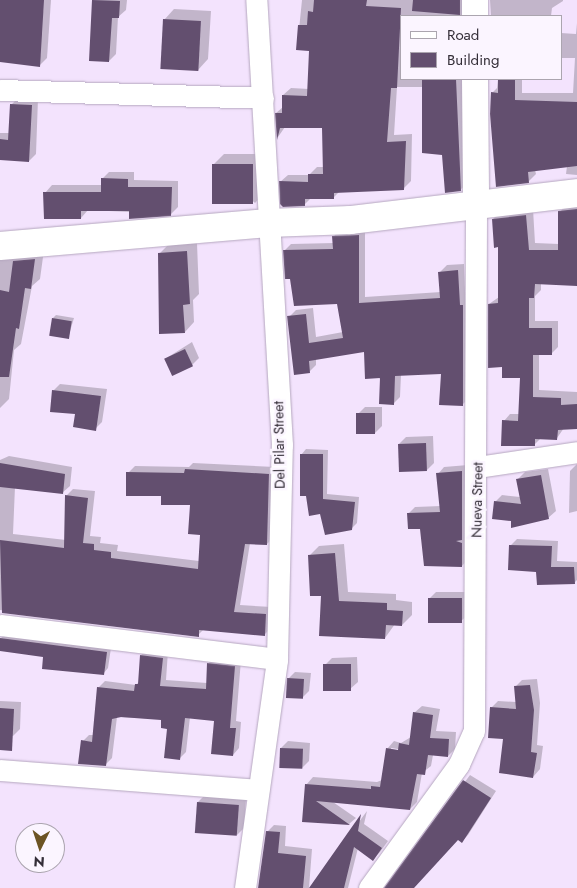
<!DOCTYPE html>
<style>
body{margin:0}
#map{position:relative;width:577px;height:888px;overflow:hidden;background:#f3e3fd;font-family:Jost,sans-serif}
div>[style]{position:absolute}
.shadow>*{inset:0;background:#0003}
.building>*{inset:0;background:#634f6f;transform-origin:0 0}
.roads{filter:drop-shadow(0 0 1px #b5a7bf) drop-shadow(0 0 1px #b5a7bf)}
.minor>*{height:21px;margin:-10.5px;padding:0 10.5px;transform-origin:10.5px;border-radius:10.5px;background:#fff}
.tertiary>*{height:26px;margin:-13px;padding:0 13px;transform-origin:13px;border-radius:13px;background:#fff}
.secondary>*{height:28px;margin:-14px;padding:0 14px;transform-origin:14px;border-radius:14px;background:#fff}
span{translate:-50% -50%;white-space:nowrap;text-align:center;line-height:1.15;-webkit-text-stroke:5px #fbf5ff;paint-order:stroke}
.street-label{font-size:14px;color:#342e38}
.legend{position:absolute;left:400px;top:15px;width:162px;height:65px;box-sizing:border-box;background:#fbf5ff;border:1px solid #aba5af;margin:0;padding:6px 9px;list-style:none;font-size:15px;color:#342e38}
.legend li{display:flex;align-items:center;gap:10px;height:25px}
.legend b{width:25px;border:1px solid #aba5af}
.north{position:absolute;left:15px;top:823px;width:50px;height:50px;box-sizing:border-box;background:#fbf5ff;border:1px solid #aba5af;border-radius:50%;rotate:184deg;font-size:14px;font-weight:700;line-height:20px;text-align:center;color:#342e38}
.north::after{content:'';display:block;margin:auto;width:18px;height:22px;background:#6c5324;clip-path:polygon(50% 0,100% 100%,50% 72%,0 100%)}
</style>
<div id="map">
<div class="shadow">
<i style="clip-path:polygon(0 0,51px 0,47px 58px,39px 66px,0 61px)"></i>
<i style="clip-path:polygon(93px 0,127px 0,126px 10px,118px 17px,116px 54px,109px 61px,91px 59px)"></i>
<i style="clip-path:polygon(302px 0,467px 0,464px 16px,401px 16px,401px 79px,467px 79px,468px 183px,460px 190px,443px 154px,423px 87px,397px 87px,394px 135px,412px 134px,411px 181px,403px 189px,340px 191px,333px 198px,311px 198px,304px 205px,280px 182px,288px 175px,309px 175px,317px 167px,324px 167px,323px 127px,285px 127px,278px 137px,276px 113px,283px 107px,283px 95px,291px 88px,309px 89px,310px 50px,297px 49px)"></i>
<i style="clip-path:polygon(490px 0,563px 0,563px 1px,552px 8px,551px 16px,491px 16px)"></i>
<i style="clip-path:polygon(174px 9px,211px 11px,208px 59px,198px 70px,164px 20px)"></i>
<i style="clip-path:polygon(577px 23px,577px 175px,566px 174px,567px 166px,535px 170px,536px 174px,528px 182px,492px 93px,497px 88px,498px 79px,522px 79px,522px 93px,573px 93px,575px 58px,561px 58px,561px 33px,576px 34px)"></i>
<i style="clip-path:polygon(18px 98px,38px 99px,36px 154px,29px 161px,0 159px,0 133px,10px 133px,11px 105px)"></i>
<i style="clip-path:polygon(224px 154px,263px 154px,265px 192px,255px 203px,213px 165px)"></i>
<i style="clip-path:polygon(109px 172px,134px 172px,134px 180px,178px 181px,178px 207px,171px 214px,88px 210px,81px 218px,45px 193px,52px 185px,102px 185px,102px 179px)"></i>
<i style="clip-path:polygon(577px 203px,577px 284px,541px 283px,541px 290px,535px 296px,535px 321px,558px 321px,558px 347px,551px 354px,539px 354px,539px 390px,577px 392px,577px 428px,564px 428px,557px 438px,541px 438px,535px 444px,504px 421px,510px 414px,519px 414px,522px 377px,503px 366px,489px 304px,499px 297px,500px 246px,493px 219px,500px 212px,533px 209px,535px 243px,559px 244px,560px 212px,567px 204px)"></i>
<i style="clip-path:polygon(365px 228px,365px 297px,441px 292px,440px 272px,447px 265px,464px 264px,469px 398px,462px 405px,442px 372px,401px 375px,400px 397px,393px 404px,365px 351px,316px 359px,316px 365px,309px 372px,289px 317px,296px 310px,313px 308px,316px 337px,343px 332px,338px 302px,291px 277px,284px 251px,291px 244px,334px 243px,333px 237px,340px 230px)"></i>
<i style="clip-path:polygon(197px 243px,199px 294px,193px 300px,194px 322px,185px 332px,159px 254px,169px 244px)"></i>
<i style="clip-path:polygon(0 248px,44px 250px,40px 279px,32px 286px,21px 344px,14px 350px,9px 399px,0 408px)"></i>
<i style="clip-path:polygon(56px 315px,74px 318px,68px 338px,53px 318px)"></i>
<i style="clip-path:polygon(192px 342px,199px 358px,192px 365px,165px 359px)"></i>
<i style="clip-path:polygon(60px 384px,107px 389px,102px 422px,95px 429px,53px 391px)"></i>
<i style="clip-path:polygon(365px 407px,382px 407px,382px 426px,375px 433px,358px 414px)"></i>
<i style="clip-path:polygon(433px 436px,434px 463px,427px 470px,399px 444px,406px 437px)"></i>
<i style="clip-path:polygon(306px 449px,328px 450px,327px 494px,359px 497px,357px 523px,351px 529px,321px 513px,301px 455px)"></i>
<i style="clip-path:polygon(9px 456px,72px 467px,70px 486px,62px 493px,15px 487px,13px 534px,66px 540px,66px 496px,73px 489px,95px 491px,90px 536px,101px 537px,100px 543px,118px 545px,117px 551px,199px 561px,201px 534px,191px 504px,163px 495px,128px 473px,135px 466px,189px 467px,193px 463px,275px 467px,274px 537px,267px 544px,250px 543px,240px 605px,272px 607px,272px 627px,265px 634px,204px 629px,198px 635px,0 610px,0 460px)"></i>
<i style="clip-path:polygon(577px 464px,577px 511px,569px 513px,570px 471px)"></i>
<i style="clip-path:polygon(468px 465px,468px 559px,462px 566px,409px 513px,415px 507px,441px 506px,438px 474px,444px 467px)"></i>
<i style="clip-path:polygon(548px 469px,556px 511px,548px 518px,512px 520px,495px 502px,502px 495px,520px 497px,517px 480px,525px 472px)"></i>
<i style="clip-path:polygon(517px 539px,558px 541px,557px 561px,577px 562px,577px 580px,574px 583px,511px 545px)"></i>
<i style="clip-path:polygon(344px 544px,348px 592px,396px 594px,396px 600px,412px 602px,412px 615px,402px 625px,395px 624px,385px 638px,322px 594px,309px 556px,319px 546px)"></i>
<i style="clip-path:polygon(436px 592px,469px 592px,469px 614px,461px 621px,429px 599px)"></i>
<i style="clip-path:polygon(6px 633px,111px 648px,108px 668px,103px 674px,45px 656px,0 650px,1px 638px)"></i>
<i style="clip-path:polygon(148px 649px,168px 651px,166px 680px,207px 683px,208px 664px,214px 657px,241px 660px,236px 721px,241px 722px,239px 748px,233px 755px,215px 720px,190px 717px,186px 752px,180px 758px,162px 719px,117px 717px,112px 758px,106px 764px,83px 741px,89px 735px,94px 735px,98px 688px,105px 681px,136px 685px,140px 681px,141px 655px)"></i>
<i style="clip-path:polygon(357px 657px,358px 682px,350px 689px,325px 665px,332px 658px)"></i>
<i style="clip-path:polygon(295px 672px,311px 673px,309px 691px,302px 698px,288px 679px)"></i>
<i style="clip-path:polygon(537px 679px,540px 703px,537px 745px,543px 746px,540px 769px,533px 777px,505px 738px,491px 708px,498px 701px,516px 702px,515px 687px,522px 680px)"></i>
<i style="clip-path:polygon(0 701px,21px 702px,20px 729px,13px 736px,0 736px)"></i>
<i style="clip-path:polygon(evenodd,422px 706px,440px 709px,436px 731px,456px 732px,455px 749px,448px 756px,433px 755px,431px 766px,422px 773px,417px 802px,410px 809px,333px 802px,356px 818px,349px 824px,303px 820px,306px 785px,313px 777px,377px 782px,382px 780px,387px 749px,394px 741px,401px 743px,411px 737px,414px 713px,422px 706px,391px 748px,404px 750px,404px 752px,391px 750px,391px 748px)"></i>
<i style="clip-path:polygon(288px 741px,310px 743px,309px 761px,302px 768px,281px 748px)"></i>
<i style="clip-path:polygon(470px 775px,496px 791px,468px 835px,462px 841px,458px 839px,405px 888px,386px 888px)"></i>
<i style="clip-path:polygon(205px 795px,246px 798px,244px 828px,237px 835px,198px 802px)"></i>
<i style="clip-path:polygon(367px 811px,364px 824px,388px 841px,380px 852px,373px 859px,358px 848px,348px 888px,310px 888px)"></i>
<i style="clip-path:polygon(274px 825px,286px 826px,285px 846px,312px 849px,309px 888px,260px 888px,267px 832px)"></i>
</div>
<div class="building">
<i style="clip-path:polygon(0 0,44px 0,40px 67px,0 62px)"></i>
<i style="clip-path:polygon(92px 0,120px 1px,119px 18px,112px 18px,109px 62px,89px 61px)"></i>
<i style="clip-path:polygon(314px 0,367px 0,366px 6px,401px 8px,397px 88px,391px 88px,387px 142px,406px 141px,404px 190px,334px 193px,334px 199px,305px 199px,305px 206px,283px 207px,280px 204px,279px 181px,308px 182px,308px 174px,323px 174px,322px 128px,280px 128px,277px 140px,275px 113px,282px 113px,282px 95px,307px 96px,309px 51px,296px 50px,298px 25px,307px 25px,308px 11px,313px 12px)"></i>
<i style="clip-path:polygon(413px 0,460px 0,460px 15px,412px 11px)"></i>
<i style="left:163px;top:19px;width:38px;height:50px;rotate:3deg"></i>
<i style="clip-path:polygon(422px 79px,456px 79px,461px 191px,445px 193px,442px 155px,422px 153px)"></i>
<i style="clip-path:polygon(498px 79px,515px 79px,515px 100px,577px 102px,577px 166px,528px 172px,529px 183px,496px 187px,490px 114px,491px 92px,498px 93px)"></i>
<i style="clip-path:polygon(10px 104px,32px 105px,29px 162px,0 160px,0 139px,8px 140px)"></i>
<i style="left:212px;top:164px;width:41px;height:40px"></i>
<i style="clip-path:polygon(101px 178px,128px 179px,128px 187px,172px 187px,171px 216px,129px 219px,129px 211px,81px 211px,81px 219px,44px 219px,43px 192px,101px 192px)"></i>
<i style="clip-path:polygon(577px 209px,577px 286px,535px 284px,534px 298px,529px 298px,529px 328px,552px 328px,552px 355px,533px 355px,533px 397px,561px 398px,561px 405px,577px 404px,577px 429px,558px 430px,557px 440px,535px 439px,535px 446px,501px 446px,502px 420px,518px 421px,520px 378px,502px 378px,502px 367px,488px 368px,488px 304px,498px 303px,498px 247px,494px 248px,492px 219px,526px 215px,529px 250px,558px 250px,558px 211px)"></i>
<i style="clip-path:polygon(359px 235px,359px 303px,440px 298px,438px 272px,458px 270px,460px 305px,463px 305px,463px 406px,439px 405px,441px 374px,395px 376px,394px 405px,379px 404px,380px 378px,365px 379px,364px 352px,309px 361px,310px 373px,294px 375px,287px 316px,306px 314px,309px 343px,343px 338px,337px 304px,294px 306px,290px 279px,285px 279px,283px 250px,333px 249px,332px 236px)"></i>
<i style="clip-path:polygon(187px 251px,190px 304px,183px 305px,185px 333px,159px 334px,158px 253px)"></i>
<i style="clip-path:polygon(35px 259px,31px 289px,25px 288px,19px 329px,16px 328px,9px 377px,0 377px,0 290px,9px 292px,13px 261px)"></i>
<i style="left:52px;top:318px;width:20px;height:18px;rotate:9deg"></i>
<i style="left:185px;top:349px;width:19px;height:23px;rotate:65deg"></i>
<i style="clip-path:polygon(52px 390px,101px 396px,96px 431px,73px 427px,75px 414px,50px 412px)"></i>
<i style="left:356px;top:413px;width:19px;height:21px"></i>
<i style="left:426px;top:443px;width:28px;height:28px;rotate:88deg"></i>
<i style="clip-path:polygon(300px 454px,323px 454px,323px 499px,355px 502px,352px 530px,325px 535px,320px 514px,309px 516px,306px 496px,300px 496px)"></i>
<i style="clip-path:polygon(0 463px,65px 474px,63px 494px,0 487px)"></i>
<i style="clip-path:polygon(185px 469px,269px 474px,267px 545px,245px 544px,234px 612px,266px 614px,265px 636px,199px 630px,199px 637px,2px 613px,0 540px,64px 548px,65px 495px,88px 498px,83px 543px,94px 544px,94px 550px,111px 552px,111px 558px,198px 569px,200px 535px,188px 534px,190px 505px,161px 505px,161px 496px,126px 496px,126px 472px,184px 473px)"></i>
<i style="clip-path:polygon(462px 471px,462px 540px,456px 541px,462px 543px,462px 567px,424px 566px,420px 529px,408px 529px,407px 513px,440px 512px,436px 473px)"></i>
<i style="clip-path:polygon(541px 475px,549px 519px,511px 528px,511px 521px,492px 519px,494px 501px,521px 504px,516px 479px)"></i>
<i style="clip-path:polygon(509px 545px,552px 546px,551px 567px,574px 567px,575px 584px,537px 585px,536px 572px,508px 570px)"></i>
<i style="clip-path:polygon(335px 553px,339px 601px,387px 603px,387px 610px,403px 611px,402px 626px,386px 625px,385px 639px,319px 636px,321px 596px,310px 596px,308px 555px)"></i>
<i style="left:428px;top:598px;width:34px;height:25px"></i>
<i style="clip-path:polygon(0 638px,107px 652px,104px 675px,42px 669px,43px 657px,0 651px)"></i>
<i style="clip-path:polygon(140px 655px,163px 658px,160px 686px,206px 689px,207px 663px,235px 666px,230px 728px,236px 728px,233px 756px,211px 754px,214px 721px,185px 718px,180px 760px,164px 758px,167px 729px,161px 728px,161px 720px,121px 717px,112px 719px,106px 766px,78px 764px,81px 740px,92px 742px,97px 687px,134px 691px,135px 684px,138px 684px)"></i>
<i style="left:323px;top:664px;width:28px;height:27px"></i>
<i style="left:287px;top:678px;width:17px;height:20px;rotate:3deg"></i>
<i style="clip-path:polygon(530px 685px,534px 710px,531px 752px,537px 753px,533px 778px,499px 773px,503px 739px,488px 738px,490px 707px,516px 709px,514px 686px)"></i>
<i style="clip-path:polygon(0 708px,14px 709px,12px 751px,0 750px)"></i>
<i style="clip-path:polygon(413px 712px,433px 715px,430px 738px,449px 739px,448px 757px,428px 755px,425px 775px,417px 774px,410px 810px,316px 801px,350px 825px,302px 822px,305px 784px,371px 789px,371px 786px,380px 787px,386px 748px,398px 750px,399px 743px,409px 745px)"></i>
<i style="left:280px;top:748px;width:23px;height:20px;rotate:2deg"></i>
<i style="clip-path:polygon(463px 780px,491px 798px,462px 843px,458px 840px,414px 888px,384px 888px)"></i>
<i style="left:197px;top:802px;width:42px;height:31px;rotate:4deg"></i>
<i style="clip-path:polygon(361px 814px,358px 831px,382px 848px,373px 861px,354px 847px,344px 888px,309px 888px)"></i>
<i style="clip-path:polygon(266px 831px,280px 832px,278px 853px,306px 856px,303px 888px,258px 888px)"></i>
</div>
<div class="roads">
<div class="minor">
<i style="left:0;top:90px;width:263px;rotate:1.7deg"></i>
<i style="left:477px;top:467px;width:101px;rotate:-8.5deg"></i>
<i style="left:0;top:625px;width:279px;rotate:7deg"></i>
<i style="left:0;top:770px;width:259px;rotate:4.4deg"></i>
<i style="left:245px;top:888px;width:231px;rotate:-82deg"></i>
<i style="left:277px;top:659px;width:214px;rotate:-88.7deg"></i>
<i style="left:282px;top:445px;width:446px;rotate:-93.3deg"></i>
<i style="left:369px;top:888px;width:153px;rotate:-54deg"></i>
<i style="left:459px;top:764px;width:36px;rotate:-66deg"></i>
<i style="left:474px;top:731px;width:525px;rotate:-89.78deg"></i>
</div>
<div class="tertiary">
<i style="left:475px;top:0;width:16px;rotate:90deg"></i>
<i style="left:475px;top:79px;width:127px;rotate:89.5deg"></i>
</div>
<div class="secondary">
<i style="left:0;top:246px;width:269px;rotate:-4.9deg"></i>
<i style="left:268px;top:223px;width:83px;rotate:-2.1deg"></i>
<i style="left:351px;top:220px;width:228px;rotate:-6.8deg"></i>
</div>
</div>
<div class="street-label">
<span style="left:279px;top:445px;rotate:-91deg">Del Pilar Street</span>
<span style="left:477px;top:500px;rotate:-89deg">Nueva Street</span>
</div>
<ul class="legend">
<li><b style="height:6px;background:#fff"></b>Road</li>
<li><b style="height:14px;background:#634f6f"></b>Building</li>
</ul>
<div class="north">N</div>
</div>
